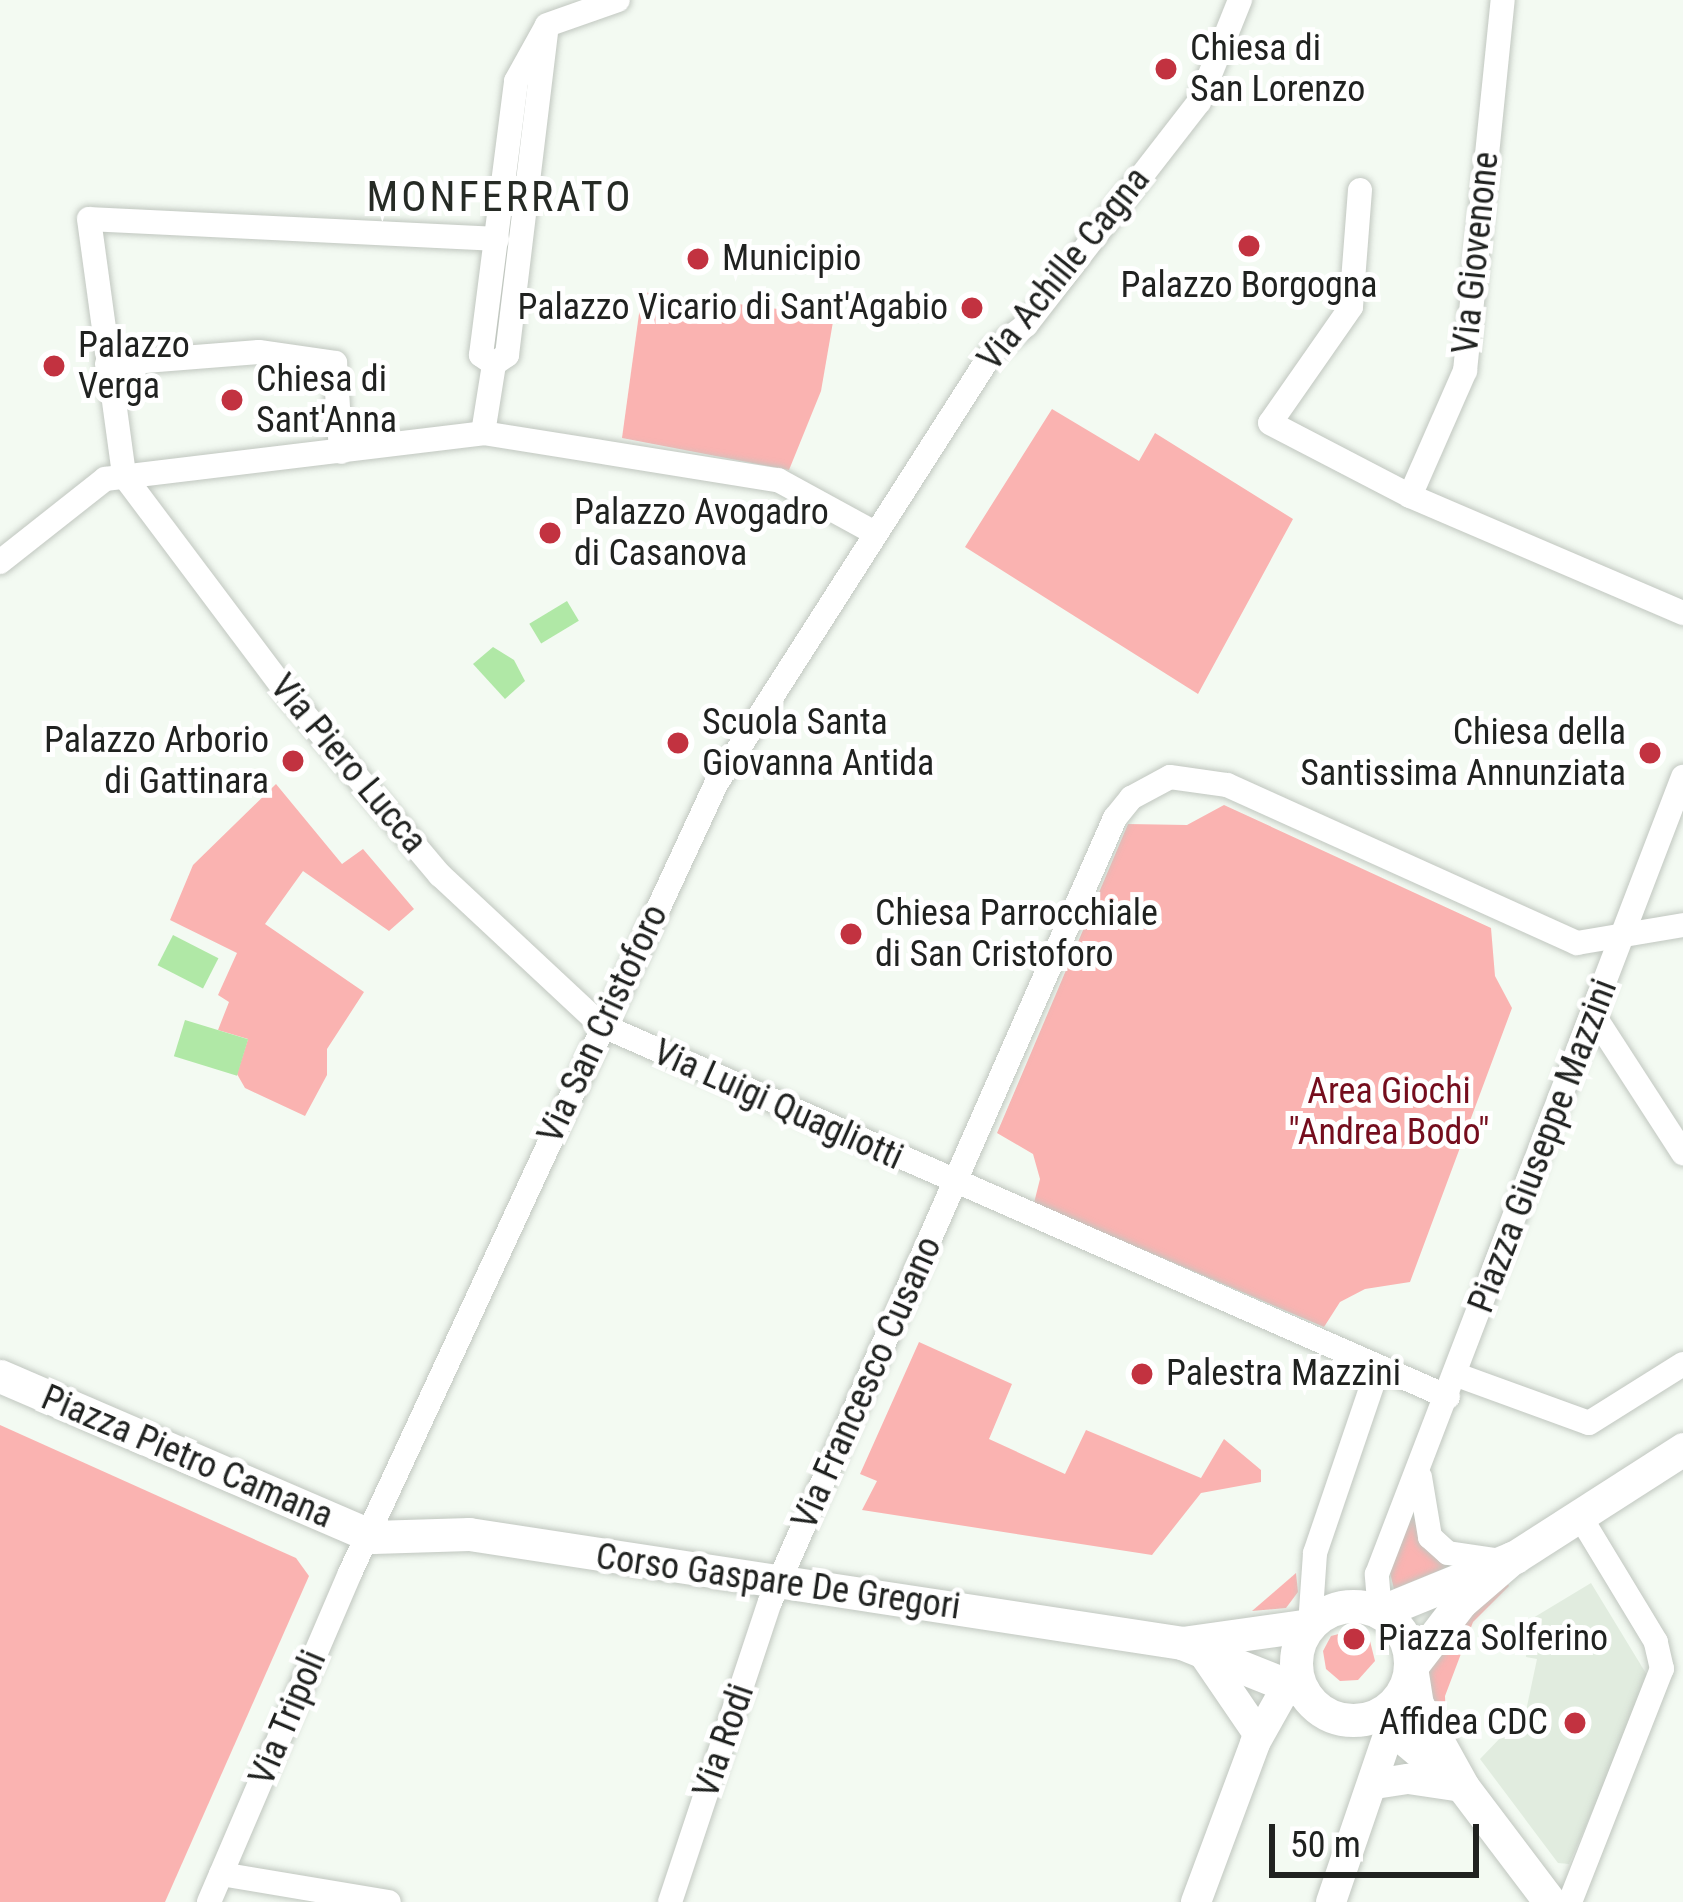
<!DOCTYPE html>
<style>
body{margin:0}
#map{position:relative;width:1683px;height:1902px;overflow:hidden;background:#f3faf2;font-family:"Roboto Condensed",sans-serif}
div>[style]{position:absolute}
.built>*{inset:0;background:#e1ecdf}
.green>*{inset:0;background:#fab3b1}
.water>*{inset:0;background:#b0e8a6;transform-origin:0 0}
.roads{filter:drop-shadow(0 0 3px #c1c7c0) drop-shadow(0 0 3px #c1c7c0)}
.minor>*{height:24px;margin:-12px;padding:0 12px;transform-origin:12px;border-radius:12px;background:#fff}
.tertiary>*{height:30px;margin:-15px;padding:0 15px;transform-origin:15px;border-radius:15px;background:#fff}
.secondary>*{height:33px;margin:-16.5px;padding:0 16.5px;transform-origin:16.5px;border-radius:16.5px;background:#fff}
.secondary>.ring{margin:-16.5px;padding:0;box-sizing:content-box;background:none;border:33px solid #fff;border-radius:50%}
.dots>*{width:33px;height:33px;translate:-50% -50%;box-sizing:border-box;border:6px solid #fff;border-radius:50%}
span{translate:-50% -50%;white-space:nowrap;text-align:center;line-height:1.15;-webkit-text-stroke:10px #fff;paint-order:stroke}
.poi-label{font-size:36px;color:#202220}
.left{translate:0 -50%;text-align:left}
.right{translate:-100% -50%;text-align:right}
.street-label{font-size:36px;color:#202220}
.park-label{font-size:36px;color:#750d1d}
.quarter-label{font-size:42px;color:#262b25;letter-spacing:3px}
.scale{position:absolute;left:1269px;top:1824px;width:210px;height:54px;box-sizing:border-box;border:6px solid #202220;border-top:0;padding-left:15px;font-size:36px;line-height:42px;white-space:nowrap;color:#202220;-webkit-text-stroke:9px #fff;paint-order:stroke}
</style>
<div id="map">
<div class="built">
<i style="clip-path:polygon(1591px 1583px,1650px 1680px,1569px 1864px,1558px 1863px,1480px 1759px,1526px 1711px,1537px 1659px,1526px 1657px,1528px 1621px)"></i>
</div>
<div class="green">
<i style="clip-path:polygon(642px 292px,834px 316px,821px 391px,789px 470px,622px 438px)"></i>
<i style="clip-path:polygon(1052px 409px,1139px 461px,1155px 433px,1293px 519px,1198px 694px,965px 547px)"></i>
<i style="clip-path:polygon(276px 784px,342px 864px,363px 849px,414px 909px,389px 931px,303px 871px,265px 924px,364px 992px,327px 1049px,327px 1075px,305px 1116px,245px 1088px,237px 1074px,248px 1039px,218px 1030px,229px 1002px,218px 995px,237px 953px,170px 920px,193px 865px)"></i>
<i style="clip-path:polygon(1224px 805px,1491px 928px,1495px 976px,1512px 1008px,1410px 1282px,1365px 1289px,1340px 1302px,1324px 1327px,1034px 1203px,1040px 1179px,1033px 1154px,997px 1133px,1128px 824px,1187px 825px)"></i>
<i style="clip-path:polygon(919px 1342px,1012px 1384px,989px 1439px,1065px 1474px,1086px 1430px,1201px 1478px,1224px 1439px,1261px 1470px,1261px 1482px,1201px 1493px,1152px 1555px,862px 1510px,877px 1481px,860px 1474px)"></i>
<i style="clip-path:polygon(0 1425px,296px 1558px,309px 1576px,165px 1902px,0 1902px)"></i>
<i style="clip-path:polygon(1412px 1512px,1422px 1540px,1455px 1564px,1394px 1589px,1387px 1561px)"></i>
<i style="clip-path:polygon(1296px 1573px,1298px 1592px,1286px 1608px,1252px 1611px)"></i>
<i style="clip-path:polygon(1505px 1579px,1509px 1586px,1473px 1622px,1445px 1696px,1447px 1744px,1422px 1688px,1431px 1651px)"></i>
<i style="clip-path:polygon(1354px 1630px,1369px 1637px,1375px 1661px,1358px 1680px,1340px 1681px,1326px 1669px,1323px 1651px,1331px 1636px)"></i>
</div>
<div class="water">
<i style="left:567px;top:601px;width:23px;height:44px;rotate:59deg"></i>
<i style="clip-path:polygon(493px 647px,514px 660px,525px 681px,505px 699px,473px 664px)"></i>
<i style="left:173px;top:935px;width:51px;height:34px;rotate:27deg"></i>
<i style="left:185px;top:1020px;width:66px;height:38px;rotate:17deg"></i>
</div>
<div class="roads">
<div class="minor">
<i style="left:547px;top:25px;width:75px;rotate:-19.4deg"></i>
<i style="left:1360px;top:190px;width:117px;rotate:94.4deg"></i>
<i style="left:1351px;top:307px;width:141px;rotate:124.9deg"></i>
<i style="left:1270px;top:423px;width:158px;rotate:27.5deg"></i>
<i style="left:1410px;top:496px;width:297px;rotate:23.2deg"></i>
<i style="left:497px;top:239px;width:408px;rotate:-177.2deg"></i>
<i style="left:89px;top:219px;width:259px;rotate:82.2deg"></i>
<i style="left:124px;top:476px;width:276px;rotate:53.1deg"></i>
<i style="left:290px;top:697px;width:233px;rotate:49.9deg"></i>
<i style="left:440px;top:875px;width:220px;rotate:43deg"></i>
<i style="left:601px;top:1025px;width:925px;rotate:23.71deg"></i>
<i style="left:107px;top:364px;width:152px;rotate:-4.5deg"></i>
<i style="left:259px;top:352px;width:77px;rotate:8.2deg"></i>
<i style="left:335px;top:363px;width:89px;rotate:86.1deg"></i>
<i style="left:494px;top:364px;width:16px;rotate:-145deg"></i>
<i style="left:481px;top:355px;width:276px;rotate:-82.7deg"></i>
<i style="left:516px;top:81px;width:60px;rotate:-60.9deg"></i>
<i style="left:483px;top:433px;width:70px;rotate:-80.9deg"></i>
<i style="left:494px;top:364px;width:16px;rotate:-35deg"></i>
<i style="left:507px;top:355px;width:332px;rotate:-83.1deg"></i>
<i style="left:1410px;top:496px;width:137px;rotate:-66.3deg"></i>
<i style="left:1465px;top:371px;width:373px;rotate:-84.2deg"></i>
<i style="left:0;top:562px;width:134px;rotate:-38.3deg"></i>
<i style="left:105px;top:479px;width:381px;rotate:-6.9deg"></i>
<i style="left:483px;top:433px;width:299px;rotate:9.1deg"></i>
<i style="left:778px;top:480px;width:111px;rotate:28.7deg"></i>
<i style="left:1593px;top:1014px;width:166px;rotate:57.1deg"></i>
<i style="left:1457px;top:1375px;width:140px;rotate:20deg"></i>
<i style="left:1589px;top:1423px;width:111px;rotate:-32.1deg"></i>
<i style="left:1420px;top:1477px;width:61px;rotate:80.5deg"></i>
<i style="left:1430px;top:1537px;width:24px;rotate:42deg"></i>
<i style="left:1448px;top:1553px;width:48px;rotate:8.5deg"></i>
<i style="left:1380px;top:1612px;width:38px;rotate:-95deg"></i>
<i style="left:1377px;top:1574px;width:854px;rotate:-69deg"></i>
<i style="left:1310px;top:1625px;width:72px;rotate:-86deg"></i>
<i style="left:1315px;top:1553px;width:195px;rotate:-71.2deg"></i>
<i style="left:221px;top:1874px;width:170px;rotate:9.5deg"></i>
<i style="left:209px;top:1902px;width:358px;rotate:-66.8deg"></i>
<i style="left:350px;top:1573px;width:870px;rotate:-65.11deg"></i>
<i style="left:716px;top:784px;width:514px;rotate:-57.39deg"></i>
<i style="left:993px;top:351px;width:42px;rotate:-38.2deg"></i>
<i style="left:1026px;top:325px;width:282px;rotate:-52.2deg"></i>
<i style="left:1199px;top:102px;width:110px;rotate:-68.1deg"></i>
<i style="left:670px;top:1902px;width:316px;rotate:-71.6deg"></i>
<i style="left:770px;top:1602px;width:857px;rotate:-66.25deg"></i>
<i style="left:1115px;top:818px;width:26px;rotate:-51deg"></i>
<i style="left:1131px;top:798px;width:44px;rotate:-28.3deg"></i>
<i style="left:1170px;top:777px;width:58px;rotate:8deg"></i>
<i style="left:1227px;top:785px;width:384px;rotate:24.3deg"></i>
<i style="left:1577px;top:943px;width:108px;rotate:-9.6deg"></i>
<i style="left:1570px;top:1902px;width:251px;rotate:-68.5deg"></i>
<i style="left:1662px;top:1669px;width:28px;rotate:-103deg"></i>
<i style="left:1656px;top:1642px;width:149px;rotate:-121.2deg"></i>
</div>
<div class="tertiary">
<i style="left:1203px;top:1653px;width:99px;rotate:55.7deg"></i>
<i style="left:1375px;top:1784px;width:33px;rotate:-9deg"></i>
<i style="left:1408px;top:1779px;width:56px;rotate:8.3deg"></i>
<i style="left:1196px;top:1902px;width:170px;rotate:-69.6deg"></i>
<i style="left:1255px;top:1743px;width:84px;rotate:-60.7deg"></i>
<i style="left:1331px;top:1902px;width:222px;rotate:-71.1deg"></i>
</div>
<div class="secondary">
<i style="left:0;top:1376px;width:406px;rotate:23.3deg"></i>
<i style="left:373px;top:1537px;width:96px;rotate:-1.8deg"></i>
<i style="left:469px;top:1534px;width:721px;rotate:8.69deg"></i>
<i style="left:1182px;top:1643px;width:129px;rotate:-8deg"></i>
<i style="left:1512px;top:1558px;width:67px;rotate:139.2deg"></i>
<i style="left:1461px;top:1602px;width:82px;rotate:127.6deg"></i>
<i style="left:1411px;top:1667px;width:37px;rotate:81deg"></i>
<i style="left:1417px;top:1704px;width:95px;rotate:61deg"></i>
<i style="left:1463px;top:1787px;width:144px;rotate:52.9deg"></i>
<i class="ring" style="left:1296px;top:1606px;width:81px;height:81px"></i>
<i style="left:1380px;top:1612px;width:146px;rotate:-22.2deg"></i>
<i style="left:1515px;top:1557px;width:200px;rotate:-32.7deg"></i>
<i style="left:1184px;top:1644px;width:129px;rotate:21.8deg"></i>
<i style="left:1377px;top:1716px;width:94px;rotate:39.8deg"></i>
</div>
</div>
<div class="dots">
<i style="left:1166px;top:69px;background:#c23240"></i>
<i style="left:1249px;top:246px;background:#c23240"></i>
<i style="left:698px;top:259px;background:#c23240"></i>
<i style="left:972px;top:308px;background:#c23240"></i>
<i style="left:54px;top:366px;background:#c23240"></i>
<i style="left:232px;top:400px;background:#c23240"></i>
<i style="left:550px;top:533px;background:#c23240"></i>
<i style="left:678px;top:743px;background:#c23240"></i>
<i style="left:1650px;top:753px;background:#c23240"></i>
<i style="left:293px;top:761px;background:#c23240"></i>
<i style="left:851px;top:934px;background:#c23240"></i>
<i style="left:1142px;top:1374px;background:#c23240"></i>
<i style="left:1354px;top:1639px;background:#c23240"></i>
<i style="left:1575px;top:1723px;background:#c23240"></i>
</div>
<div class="poi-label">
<span class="left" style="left:1190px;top:69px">Chiesa di<br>San Lorenzo</span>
<span class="left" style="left:722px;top:259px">Municipio</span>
<span style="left:1249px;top:286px">Palazzo Borgogna</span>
<span class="right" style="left:948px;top:308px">Palazzo Vicario di Sant'Agabio</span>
<span class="left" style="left:78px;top:366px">Palazzo<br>Verga</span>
<span class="left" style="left:256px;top:400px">Chiesa di<br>Sant'Anna</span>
<span class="left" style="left:574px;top:533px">Palazzo Avogadro<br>di Casanova</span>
<span class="left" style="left:702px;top:743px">Scuola Santa<br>Giovanna Antida</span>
<span class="right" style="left:1626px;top:753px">Chiesa della<br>Santissima Annunziata</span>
<span class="right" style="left:269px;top:761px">Palazzo Arborio<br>di Gattinara</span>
<span class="left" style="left:875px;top:934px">Chiesa Parrocchiale<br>di San Cristoforo</span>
<span class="left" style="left:1166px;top:1374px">Palestra Mazzini</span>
<span class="left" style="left:1378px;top:1639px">Piazza Solferino</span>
<span class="right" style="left:1548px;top:1723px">Affidea CDC</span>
</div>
<div class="street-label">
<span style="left:1476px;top:253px;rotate:-84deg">Via Giovenone</span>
<span style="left:1064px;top:269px;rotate:-51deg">Via Achille Cagna</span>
<span style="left:348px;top:764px;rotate:50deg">Via Piero Lucca</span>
<span style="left:603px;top:1024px;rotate:-65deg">Via San Cristoforo</span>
<span style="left:778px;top:1105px;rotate:24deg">Via Luigi Quagliotti</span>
<span style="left:1543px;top:1146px;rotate:-69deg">Piazza Giuseppe Mazzini</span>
<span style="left:867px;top:1383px;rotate:-66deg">Via Francesco Cusano</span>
<span style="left:187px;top:1457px;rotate:23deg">Piazza Pietro Camana</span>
<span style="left:778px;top:1582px;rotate:8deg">Corso Gaspare De Gregori</span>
<span style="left:288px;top:1718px;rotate:-67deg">Via Tripoli</span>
<span style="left:724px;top:1741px;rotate:-71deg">Via Rodi</span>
</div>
<div class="park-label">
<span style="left:1389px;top:1112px">Area Giochi<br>"Andrea Bodo"</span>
</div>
<div class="quarter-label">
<span style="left:500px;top:197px">MONFERRATO</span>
</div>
<div class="scale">50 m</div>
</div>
